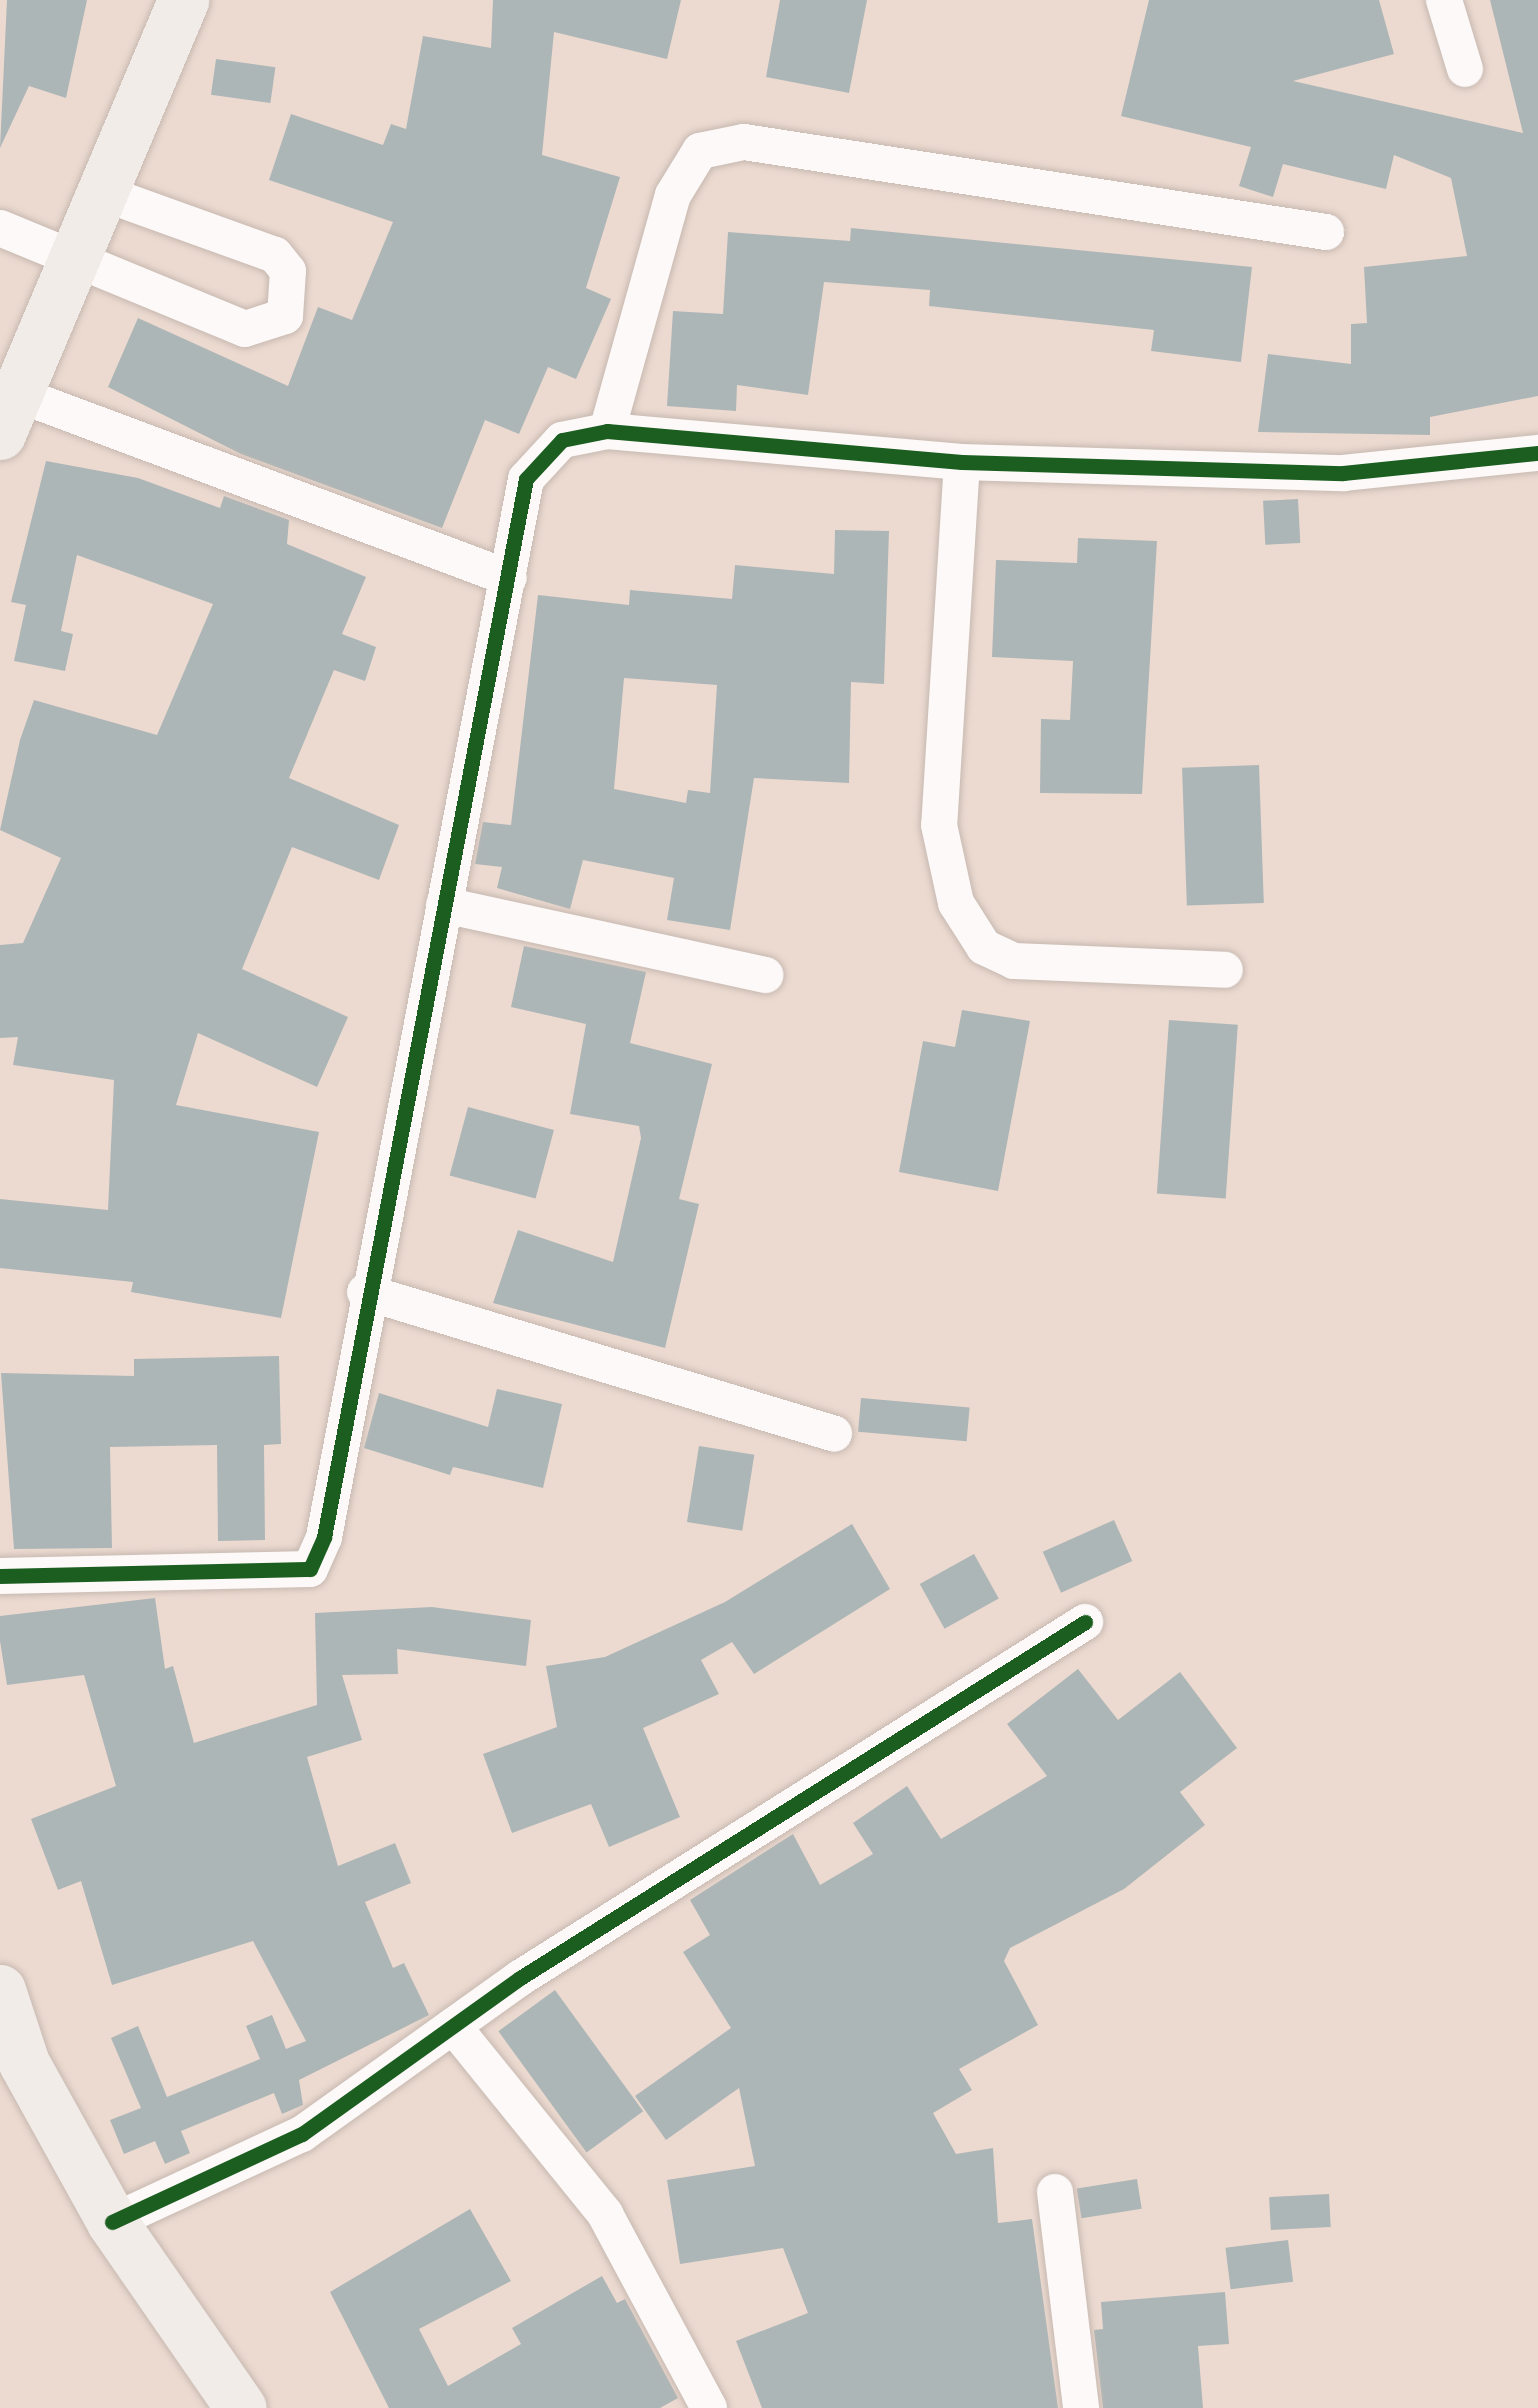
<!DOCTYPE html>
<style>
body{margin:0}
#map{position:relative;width:1538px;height:2408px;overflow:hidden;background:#ecdad0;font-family:"IBM Plex Serif",serif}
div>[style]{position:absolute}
.building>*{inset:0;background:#adb6b7;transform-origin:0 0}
.roads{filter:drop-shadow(0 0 3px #c7b9b1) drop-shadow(0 0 3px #c7b9b1)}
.street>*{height:36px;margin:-18px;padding:0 18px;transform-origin:18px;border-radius:18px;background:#fcf9f8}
.secondary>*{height:51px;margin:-25.5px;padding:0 25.5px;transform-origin:25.5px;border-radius:25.5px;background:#f2ece8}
.cycleway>*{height:15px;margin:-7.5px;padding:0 7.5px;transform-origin:7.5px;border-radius:7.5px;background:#1b5e20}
span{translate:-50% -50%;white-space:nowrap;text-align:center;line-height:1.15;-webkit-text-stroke:10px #f7d7c5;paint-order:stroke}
</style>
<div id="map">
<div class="building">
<i style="clip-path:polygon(7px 0,87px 0,66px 98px,29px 86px,0 148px)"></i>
<i style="clip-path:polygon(493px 0,681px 0,667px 59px,554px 32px,542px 155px,620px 177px,586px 288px,611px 299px,576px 379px,548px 367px,519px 434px,485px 420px,442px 528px,241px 454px,108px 387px,138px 318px,288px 386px,318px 307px,352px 320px,393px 222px,269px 180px,291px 114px,383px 145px,391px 124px,406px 129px,423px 36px,491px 48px)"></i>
<i style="clip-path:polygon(780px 0,867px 0,849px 93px,766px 77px)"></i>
<i style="clip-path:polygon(1149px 0,1379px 0,1394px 54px,1293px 81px,1523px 133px,1490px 0,1538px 0,1538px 396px,1430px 417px,1430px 435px,1258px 432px,1268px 354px,1351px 364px,1351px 324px,1367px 323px,1364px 267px,1467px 256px,1451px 178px,1394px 155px,1386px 189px,1283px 164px,1273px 197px,1239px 186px,1251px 147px,1121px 116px)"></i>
<i style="left:216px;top:59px;width:60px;height:36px;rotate:8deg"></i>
<i style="clip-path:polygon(851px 228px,1252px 267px,1241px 362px,1151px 351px,1154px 330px,929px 306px,930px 290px,824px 282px,808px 395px,737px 385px,736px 411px,667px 406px,673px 311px,723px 314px,728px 232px,850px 241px)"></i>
<i style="clip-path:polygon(46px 461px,138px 478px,220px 508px,224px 496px,289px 520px,287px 544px,366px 577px,342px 634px,376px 647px,365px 681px,334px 670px,289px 778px,399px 825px,379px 880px,292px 847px,242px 969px,348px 1017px,317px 1087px,198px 1033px,176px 1105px,319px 1132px,281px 1318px,131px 1292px,133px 1282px,0 1268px,0 1199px,108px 1210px,114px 1080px,13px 1065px,18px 1037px,0 1038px,0 945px,23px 943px,61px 858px,0 830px,20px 740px,34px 700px,157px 735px,213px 604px,77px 555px,61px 631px,73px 634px,65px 671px,14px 661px,26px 605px,11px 602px)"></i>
<i style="left:1298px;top:499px;width:44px;height:35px;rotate:87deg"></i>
<i style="clip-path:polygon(evenodd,835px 530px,889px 531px,884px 684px,851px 682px,849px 783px,754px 778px,730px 930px,667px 920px,674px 878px,583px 860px,570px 909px,497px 888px,502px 867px,475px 864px,483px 822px,511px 825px,538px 595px,629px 605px,630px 590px,732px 599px,735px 565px,834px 574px,835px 530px,624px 678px,717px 685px,710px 793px,688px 790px,686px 803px,614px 789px,624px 678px)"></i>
<i style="clip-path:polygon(1078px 538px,1157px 541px,1142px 794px,1040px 793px,1041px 719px,1070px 720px,1073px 661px,992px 657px,996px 560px,1077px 563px)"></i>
<i style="left:1259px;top:765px;width:138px;height:77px;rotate:88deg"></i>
<i style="clip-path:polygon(524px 946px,646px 972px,630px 1043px,712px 1064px,679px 1199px,699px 1204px,665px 1348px,493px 1303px,518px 1230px,613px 1262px,641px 1138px,639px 1126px,570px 1114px,586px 1024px,511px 1007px)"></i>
<i style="clip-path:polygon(962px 1010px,1030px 1021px,998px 1191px,899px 1172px,923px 1041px,955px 1047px)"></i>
<i style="left:1169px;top:1020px;width:69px;height:174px;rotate:4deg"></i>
<i style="left:468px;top:1107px;width:89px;height:71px;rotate:15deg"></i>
<i style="clip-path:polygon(279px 1356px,281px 1444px,264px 1445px,265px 1540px,218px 1541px,217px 1445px,110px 1447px,112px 1548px,14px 1549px,1px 1373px,134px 1376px,134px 1359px)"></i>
<i style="clip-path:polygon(497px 1389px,562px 1404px,543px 1488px,453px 1467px,450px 1475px,364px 1448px,379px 1393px,488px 1427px)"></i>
<i style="left:861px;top:1398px;width:109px;height:34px;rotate:5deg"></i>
<i style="left:699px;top:1446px;width:56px;height:77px;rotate:9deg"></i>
<i style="left:1114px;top:1520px;width:45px;height:78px;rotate:66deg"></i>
<i style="clip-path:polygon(852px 1524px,890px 1589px,754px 1674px,732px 1642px,701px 1660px,719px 1694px,643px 1728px,680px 1817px,609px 1847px,591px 1804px,512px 1833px,483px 1754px,557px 1727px,546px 1666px,605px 1657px,725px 1602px)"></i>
<i style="left:974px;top:1554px;width:51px;height:62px;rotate:61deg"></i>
<i style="clip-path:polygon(155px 1598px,165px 1669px,173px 1666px,194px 1743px,317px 1705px,315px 1613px,432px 1607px,531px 1620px,526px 1666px,397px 1649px,398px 1674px,342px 1675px,362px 1740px,307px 1757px,338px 1866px,395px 1843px,411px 1883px,365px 1902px,393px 1968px,404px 1963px,429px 2015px,299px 2080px,303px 2105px,282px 2114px,274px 2093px,181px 2131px,190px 2153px,165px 2164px,155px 2141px,124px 2154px,110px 2120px,141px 2108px,111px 2038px,138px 2026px,167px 2097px,260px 2059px,246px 2026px,272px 2015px,286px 2049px,306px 2041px,253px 1941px,112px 1985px,81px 1881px,58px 1890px,31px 1819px,116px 1786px,84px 1675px,7px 1685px,0 1641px,0 1616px)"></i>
<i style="clip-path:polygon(1078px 1669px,1118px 1720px,1180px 1672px,1237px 1748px,1180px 1792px,1205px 1825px,1124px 1889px,1010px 1948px,1004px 1961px,1038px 2025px,959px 2069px,972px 2090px,933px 2113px,956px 2154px,993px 2148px,998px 2223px,1032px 2219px,1058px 2408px,762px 2408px,736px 2341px,808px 2313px,783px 2248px,680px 2264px,667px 2180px,755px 2166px,739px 2088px,666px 2140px,635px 2096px,731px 2028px,683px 1952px,710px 1935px,690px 1900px,793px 1834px,820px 1885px,873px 1854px,853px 1823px,907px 1786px,941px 1839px,1047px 1776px,1007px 1724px)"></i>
<i style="left:555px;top:1990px;width:150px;height:70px;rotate:54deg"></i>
<i style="left:1137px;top:2179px;width:30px;height:61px;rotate:81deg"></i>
<i style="left:1329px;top:2194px;width:33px;height:60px;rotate:87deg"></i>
<i style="clip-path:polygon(470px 2209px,511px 2281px,419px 2329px,448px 2386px,521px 2344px,512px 2328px,602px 2276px,617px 2303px,625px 2299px,678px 2398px,660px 2408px,389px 2408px,330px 2292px)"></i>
<i style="left:1288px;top:2240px;width:42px;height:63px;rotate:83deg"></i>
<i style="clip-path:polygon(1225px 2292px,1229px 2344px,1198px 2346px,1203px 2408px,1103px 2408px,1094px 2330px,1103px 2329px,1101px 2302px)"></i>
</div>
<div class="roads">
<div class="street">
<i style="left:1444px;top:0;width:72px;rotate:73.1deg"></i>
<i style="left:0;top:228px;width:265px;rotate:22.4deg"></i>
<i style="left:245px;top:329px;width:42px;rotate:-18deg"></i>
<i style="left:285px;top:316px;width:45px;rotate:-86.2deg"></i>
<i style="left:288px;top:271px;width:21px;rotate:-129deg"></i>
<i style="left:275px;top:255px;width:183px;rotate:-160.2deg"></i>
<i style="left:17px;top:394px;width:525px;rotate:20.5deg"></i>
<i style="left:607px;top:431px;width:245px;rotate:-74.4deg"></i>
<i style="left:673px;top:195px;width:52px;rotate:-58.5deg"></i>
<i style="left:700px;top:151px;width:45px;rotate:-11.6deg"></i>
<i style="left:744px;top:142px;width:589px;rotate:8.79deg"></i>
<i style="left:962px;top:462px;width:364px;rotate:93.6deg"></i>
<i style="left:939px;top:825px;width:80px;rotate:77.7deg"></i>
<i style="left:956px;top:903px;width:52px;rotate:57.5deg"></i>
<i style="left:984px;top:947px;width:33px;rotate:25deg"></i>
<i style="left:1014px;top:961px;width:211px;rotate:2.4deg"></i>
<i style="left:444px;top:905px;width:329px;rotate:12.3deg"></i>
<i style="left:365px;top:1292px;width:490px;rotate:16.8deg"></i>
<i style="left:0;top:1576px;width:310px;rotate:-1.3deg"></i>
<i style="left:310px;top:1569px;width:35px;rotate:-66deg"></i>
<i style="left:324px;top:1537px;width:1077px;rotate:-79.19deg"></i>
<i style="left:526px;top:479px;width:53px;rotate:-47.3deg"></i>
<i style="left:562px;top:440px;width:46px;rotate:-11.3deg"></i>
<i style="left:607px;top:431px;width:356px;rotate:5deg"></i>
<i style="left:962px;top:462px;width:381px;rotate:1.7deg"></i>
<i style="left:1343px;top:473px;width:196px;rotate:-5.9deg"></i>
<i style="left:453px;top:2026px;width:242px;rotate:51deg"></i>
<i style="left:605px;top:2214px;width:220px;rotate:61.8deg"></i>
<i style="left:1055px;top:2192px;width:218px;rotate:83.1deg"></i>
<i style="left:112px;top:2222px;width:209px;rotate:-24.9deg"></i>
<i style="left:302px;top:2134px;width:268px;rotate:-35.6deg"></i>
<i style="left:520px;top:1978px;width:668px;rotate:-32.21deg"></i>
</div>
<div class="secondary">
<i style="left:0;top:434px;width:471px;rotate:-67.1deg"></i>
<i style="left:0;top:1990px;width:77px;rotate:71.8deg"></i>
<i style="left:24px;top:2063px;width:182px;rotate:61deg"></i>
<i style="left:112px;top:2222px;width:226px;rotate:55.3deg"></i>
</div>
</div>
<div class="cycleway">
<i style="left:0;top:1576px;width:310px;rotate:-1.3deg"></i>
<i style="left:310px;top:1569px;width:35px;rotate:-66deg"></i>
<i style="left:324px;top:1537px;width:1077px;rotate:-79.19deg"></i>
<i style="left:526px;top:479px;width:53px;rotate:-47.3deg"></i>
<i style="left:562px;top:440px;width:46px;rotate:-11.3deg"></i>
<i style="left:607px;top:431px;width:356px;rotate:5deg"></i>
<i style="left:962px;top:462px;width:381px;rotate:1.7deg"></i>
<i style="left:1343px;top:473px;width:196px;rotate:-5.9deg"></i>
<i style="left:112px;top:2222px;width:209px;rotate:-24.9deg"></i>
<i style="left:302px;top:2134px;width:268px;rotate:-35.6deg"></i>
<i style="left:520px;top:1978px;width:668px;rotate:-32.21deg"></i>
</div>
</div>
